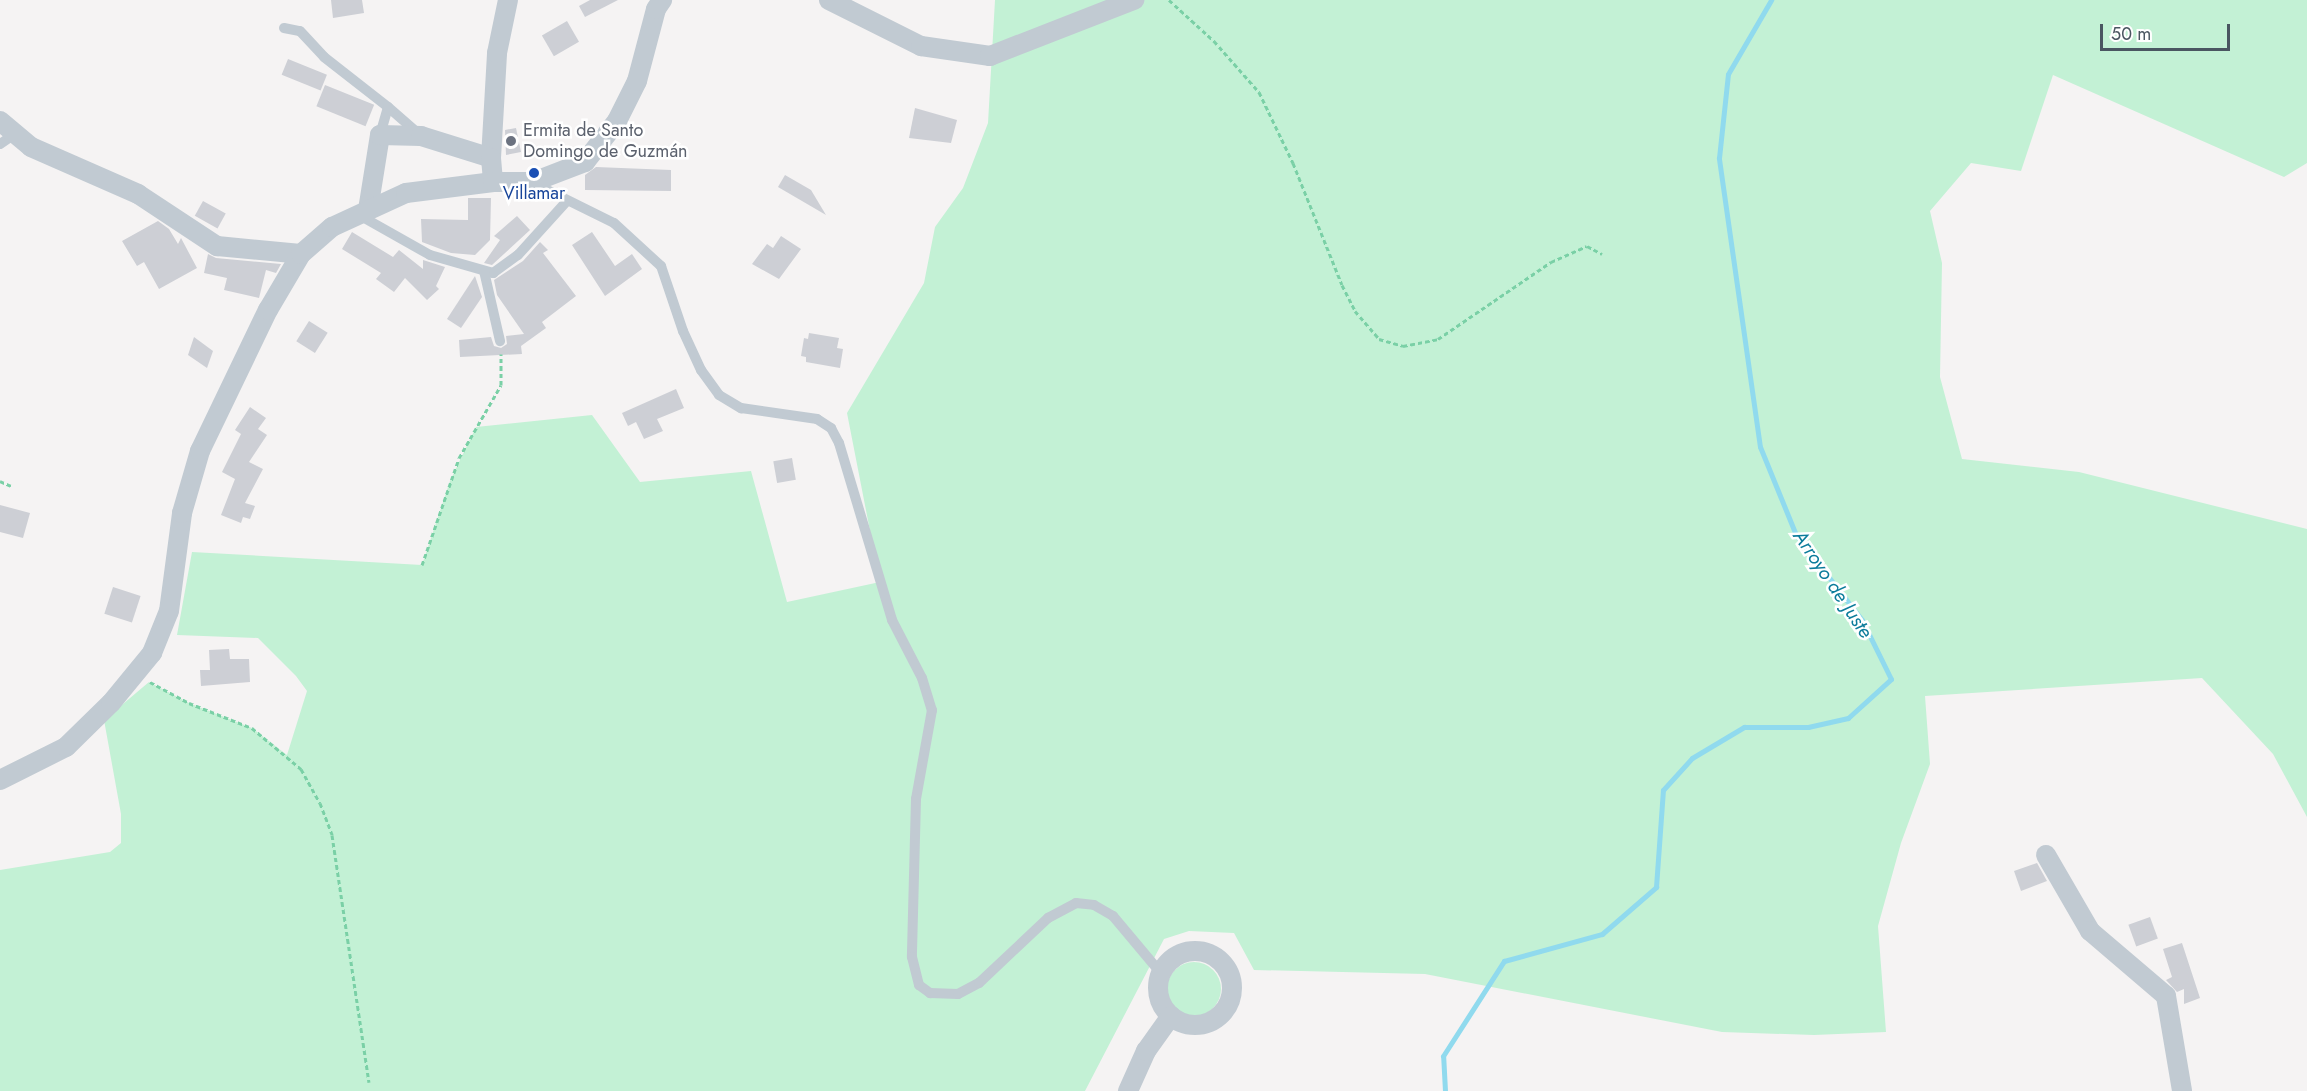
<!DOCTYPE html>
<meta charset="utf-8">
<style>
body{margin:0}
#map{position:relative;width:2307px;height:1091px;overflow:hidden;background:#f5f3f3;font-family:Jost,sans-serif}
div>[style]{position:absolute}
.green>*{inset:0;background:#c3f1d5}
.round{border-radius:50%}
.stream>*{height:5px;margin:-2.5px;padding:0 2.5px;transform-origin:2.5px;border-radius:2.5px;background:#90daee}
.building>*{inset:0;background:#cdcfd5;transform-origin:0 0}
.path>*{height:3px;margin-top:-1.5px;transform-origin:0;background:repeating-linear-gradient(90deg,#7ad0a6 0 4.5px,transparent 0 7.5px)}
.lane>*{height:10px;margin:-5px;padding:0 5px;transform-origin:5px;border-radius:5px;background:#c1cad2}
.street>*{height:20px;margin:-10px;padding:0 10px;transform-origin:10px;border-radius:10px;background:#c1cad2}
.street>.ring{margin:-10px;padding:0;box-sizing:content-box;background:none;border:20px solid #c1cad2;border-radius:50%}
.dots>*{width:16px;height:16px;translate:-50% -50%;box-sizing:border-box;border:3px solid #fff;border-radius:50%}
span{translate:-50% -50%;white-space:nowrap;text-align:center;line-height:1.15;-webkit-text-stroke:5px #fff;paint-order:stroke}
.worship-label{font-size:18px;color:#5b616d}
.left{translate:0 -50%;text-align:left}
.transit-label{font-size:18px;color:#164399}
.water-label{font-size:20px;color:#0c7c9b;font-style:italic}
.scale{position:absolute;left:2100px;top:24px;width:130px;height:27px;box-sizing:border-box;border:3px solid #4a5661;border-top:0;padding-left:8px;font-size:18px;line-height:21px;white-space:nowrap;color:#4a5661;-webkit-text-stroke:4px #fff;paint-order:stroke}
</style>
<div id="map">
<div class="green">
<i style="clip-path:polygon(995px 0,2307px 0,2307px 163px,2284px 177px,2053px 75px,2021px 171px,1971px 163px,1930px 211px,1942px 263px,1940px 377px,1962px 459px,2079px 472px,2307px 529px,2307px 817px,2273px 754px,2202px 678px,1925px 696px,1930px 764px,1901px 843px,1878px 926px,1886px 1032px,1814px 1035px,1722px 1032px,1425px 974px,1254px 970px,1234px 933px,1189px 931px,1164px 939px,1085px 1091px,0 1091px,0 870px,110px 852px,121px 843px,121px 814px,104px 720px,149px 682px,189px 703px,252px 728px,287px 755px,307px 691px,296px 676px,258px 638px,177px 635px,192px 552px,422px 565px,450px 481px,476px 427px,592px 415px,640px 482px,751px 471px,787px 602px,880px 582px,847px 413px,924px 283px,935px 227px,963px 188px,988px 123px)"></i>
<i class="round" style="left:1167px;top:962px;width:54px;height:54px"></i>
</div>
<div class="stream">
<i style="left:1445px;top:1091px;width:35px;rotate:-93deg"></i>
<i style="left:1443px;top:1056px;width:113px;rotate:-57.3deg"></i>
<i style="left:1504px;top:961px;width:102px;rotate:-15.4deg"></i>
<i style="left:1602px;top:934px;width:72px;rotate:-41deg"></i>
<i style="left:1656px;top:887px;width:97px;rotate:-85.9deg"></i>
<i style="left:1663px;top:790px;width:43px;rotate:-47.8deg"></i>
<i style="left:1692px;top:758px;width:61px;rotate:-30.8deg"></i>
<i style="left:1744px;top:727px;width:64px"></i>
<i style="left:1808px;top:727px;width:41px;rotate:-12.7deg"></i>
<i style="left:1848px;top:718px;width:58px;rotate:-42.2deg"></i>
<i style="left:1891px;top:679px;width:66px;rotate:-116.2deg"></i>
<i style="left:1862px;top:620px;width:108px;rotate:-127.8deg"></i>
<i style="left:1796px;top:535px;width:95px;rotate:-112.2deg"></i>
<i style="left:1760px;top:447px;width:292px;rotate:-98.1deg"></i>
<i style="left:1719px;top:158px;width:84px;rotate:-83.9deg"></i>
<i style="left:1728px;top:74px;width:86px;rotate:-59.8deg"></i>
</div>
<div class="building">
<i style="clip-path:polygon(331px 0,362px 0,364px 13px,333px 18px)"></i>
<i style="clip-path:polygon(590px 0,618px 0,585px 17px,579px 6px)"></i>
<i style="left:567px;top:21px;width:24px;height:29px;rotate:60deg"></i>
<i style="left:288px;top:59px;width:42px;height:17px;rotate:22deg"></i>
<i style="left:325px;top:85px;width:53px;height:23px;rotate:22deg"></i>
<i style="clip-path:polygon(915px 108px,957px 120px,951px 143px,909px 138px)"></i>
<i style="clip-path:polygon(516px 128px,521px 152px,506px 155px,505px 130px)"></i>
<i style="clip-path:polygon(596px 167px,671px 170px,671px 191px,585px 190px,585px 175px)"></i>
<i style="clip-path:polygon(785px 175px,811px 190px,826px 215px,778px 187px)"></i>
<i style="clip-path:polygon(468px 198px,491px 198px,490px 240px,475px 255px,451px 253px,422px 242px,421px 219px,468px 220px)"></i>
<i style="left:203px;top:201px;width:26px;height:17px;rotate:29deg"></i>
<i style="clip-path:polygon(517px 216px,530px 230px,492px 265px,484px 263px,500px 240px,494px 236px)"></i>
<i style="clip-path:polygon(158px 221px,169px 229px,178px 244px,181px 238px,197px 268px,159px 289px,144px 262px,137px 266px,122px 241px)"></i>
<i style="clip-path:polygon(352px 232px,393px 257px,399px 250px,423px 269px,423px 260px,445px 267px,436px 286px,439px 289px,427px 300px,405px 278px,394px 292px,376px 279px,381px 273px,342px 249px)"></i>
<i style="clip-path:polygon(592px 232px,615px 266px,632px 254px,642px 269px,605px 296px,572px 245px)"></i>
<i style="clip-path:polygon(781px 236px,801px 249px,779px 279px,752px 264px,767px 244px,773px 248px)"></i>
<i style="clip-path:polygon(540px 242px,548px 250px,543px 253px,576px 296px,542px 322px,546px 328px,521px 346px,522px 354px,460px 357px,459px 340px,491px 337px,494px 346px,501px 348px,507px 344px,506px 336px,524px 334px,497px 295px,494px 280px,523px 261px)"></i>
<i style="clip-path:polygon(208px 254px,216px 258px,281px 264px,276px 273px,266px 270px,259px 298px,224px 290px,227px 278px,204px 273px)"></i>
<i style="clip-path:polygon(475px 276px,482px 297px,461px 328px,447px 319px)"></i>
<i style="left:309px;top:321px;width:22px;height:24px;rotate:32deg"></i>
<i style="clip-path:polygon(809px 333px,839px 338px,837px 348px,843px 349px,840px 368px,806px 362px,806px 357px,801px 356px,804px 338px,808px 339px)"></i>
<i style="clip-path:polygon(194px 337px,213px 351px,207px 368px,188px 355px)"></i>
<i style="clip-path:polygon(676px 389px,684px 408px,657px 419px,663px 431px,644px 439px,636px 422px,628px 426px,622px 413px)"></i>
<i style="clip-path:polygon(250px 407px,266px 418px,258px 429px,267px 435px,249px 462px,263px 469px,245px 503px,255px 506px,250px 519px,243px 517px,241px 523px,221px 515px,235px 479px,222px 472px,241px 434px,235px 430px)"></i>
<i style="left:792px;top:458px;width:22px;height:19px;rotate:80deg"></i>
<i style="clip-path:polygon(0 505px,30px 513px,23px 538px,0 532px)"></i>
<i style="left:113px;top:587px;width:29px;height:28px;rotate:18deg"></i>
<i style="clip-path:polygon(229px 649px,230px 659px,249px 659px,250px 682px,201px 686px,200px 670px,210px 670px,209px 650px)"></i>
<i style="clip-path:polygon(2037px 863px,2047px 881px,2021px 891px,2014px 871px)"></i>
<i style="left:2150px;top:917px;width:23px;height:23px;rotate:70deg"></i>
<i style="clip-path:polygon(2182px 943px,2200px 998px,2184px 1004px,2184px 989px,2177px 992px,2166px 980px,2172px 977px,2163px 949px)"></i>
</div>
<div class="path">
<i style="left:1169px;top:0;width:61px;rotate:42.3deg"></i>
<i style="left:1214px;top:41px;width:68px;rotate:48.6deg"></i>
<i style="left:1259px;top:92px;width:79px;rotate:64.4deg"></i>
<i style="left:1293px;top:163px;width:131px;rotate:68.1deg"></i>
<i style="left:1342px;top:285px;width:29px;rotate:63deg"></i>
<i style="left:1355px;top:311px;width:37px;rotate:49deg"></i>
<i style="left:1379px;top:339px;width:25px;rotate:16deg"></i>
<i style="left:1403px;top:346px;width:36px;rotate:-11deg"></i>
<i style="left:1438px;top:339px;width:137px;rotate:-34.3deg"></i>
<i style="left:1551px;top:262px;width:39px;rotate:-24deg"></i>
<i style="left:1587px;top:246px;width:17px;rotate:28deg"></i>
<i style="left:0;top:481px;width:12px;rotate:24deg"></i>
<i style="left:422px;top:565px;width:113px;rotate:-70.9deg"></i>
<i style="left:459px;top:458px;width:84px;rotate:-60.1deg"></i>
<i style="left:501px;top:385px;width:31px;rotate:-90deg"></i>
<i style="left:150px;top:682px;width:44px;rotate:28.3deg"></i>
<i style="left:189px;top:703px;width:68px;rotate:21.6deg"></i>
<i style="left:252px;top:728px;width:64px;rotate:39.9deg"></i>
<i style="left:301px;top:769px;width:39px;rotate:61deg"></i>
<i style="left:320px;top:803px;width:34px;rotate:69deg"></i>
<i style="left:332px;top:835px;width:250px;rotate:81.5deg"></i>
</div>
<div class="lane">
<i style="left:284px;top:28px;width:16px;rotate:11deg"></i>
<i style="left:300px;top:31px;width:35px;rotate:47deg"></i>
<i style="left:324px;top:57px;width:81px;rotate:38deg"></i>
<i style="left:380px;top:135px;width:29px;rotate:-74deg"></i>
<i style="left:388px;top:107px;width:41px;rotate:41.1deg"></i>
<i style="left:0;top:144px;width:18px;rotate:-34deg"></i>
<i style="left:533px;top:183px;width:90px;rotate:26.3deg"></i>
<i style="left:614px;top:223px;width:64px;rotate:42.5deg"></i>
<i style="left:661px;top:266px;width:69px;rotate:71.3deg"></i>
<i style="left:683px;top:331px;width:43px;rotate:65.2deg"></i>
<i style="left:701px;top:370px;width:31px;rotate:54deg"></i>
<i style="left:719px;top:395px;width:26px;rotate:31deg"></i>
<i style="left:741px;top:408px;width:77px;rotate:8.2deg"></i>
<i style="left:817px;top:419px;width:17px;rotate:33deg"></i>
<i style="left:831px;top:428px;width:17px;rotate:62deg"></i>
<i style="left:839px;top:443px;width:185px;rotate:73.3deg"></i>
<i style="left:892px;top:620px;width:65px;rotate:62.7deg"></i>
<i style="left:922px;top:678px;width:34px;rotate:73deg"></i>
<i style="left:932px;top:710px;width:90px;rotate:100.2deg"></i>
<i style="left:916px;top:799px;width:158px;rotate:91.5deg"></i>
<i style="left:912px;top:957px;width:29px;rotate:76deg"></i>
<i style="left:919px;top:985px;width:14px;rotate:36deg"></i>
<i style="left:930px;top:993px;width:28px;rotate:2deg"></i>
<i style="left:958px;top:994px;width:24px;rotate:-28deg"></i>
<i style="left:979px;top:983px;width:95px;rotate:-43.3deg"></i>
<i style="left:1048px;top:918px;width:32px;rotate:-28deg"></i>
<i style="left:1076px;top:903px;width:18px;rotate:6deg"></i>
<i style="left:1094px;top:905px;width:22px;rotate:30deg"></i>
<i style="left:1113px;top:916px;width:73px;rotate:50deg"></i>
<i style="left:359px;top:215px;width:81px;rotate:29.4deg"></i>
<i style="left:430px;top:255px;width:66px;rotate:15.9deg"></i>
<i style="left:493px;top:273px;width:31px;rotate:-36deg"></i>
<i style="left:518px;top:255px;width:73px;rotate:-47.8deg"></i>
<i style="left:484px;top:271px;width:72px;rotate:77.1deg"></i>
</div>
<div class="street">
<i style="left:829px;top:0;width:103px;rotate:26.6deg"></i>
<i style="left:921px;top:46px;width:70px;rotate:8.2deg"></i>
<i style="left:990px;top:56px;width:155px;rotate:-21.3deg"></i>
<i style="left:0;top:121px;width:40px;rotate:40deg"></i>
<i style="left:31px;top:147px;width:117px;rotate:23.7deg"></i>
<i style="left:138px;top:194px;width:95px;rotate:33.4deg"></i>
<i style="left:217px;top:246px;width:84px;rotate:5.4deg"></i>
<i style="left:491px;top:158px;width:105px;rotate:-86.7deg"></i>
<i style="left:497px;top:53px;width:54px;rotate:-78.3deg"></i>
<i style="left:368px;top:210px;width:76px;rotate:-80.9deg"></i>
<i style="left:380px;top:135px;width:41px;rotate:1.4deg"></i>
<i style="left:421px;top:136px;width:73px;rotate:17.4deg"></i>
<i style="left:491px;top:158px;width:24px;rotate:85deg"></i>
<i style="left:0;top:780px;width:74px;rotate:-26.6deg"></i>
<i style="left:66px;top:747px;width:63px;rotate:-44.4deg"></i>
<i style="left:111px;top:703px;width:65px;rotate:-50.6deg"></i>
<i style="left:152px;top:653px;width:45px;rotate:-68deg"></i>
<i style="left:169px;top:611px;width:99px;rotate:-82.4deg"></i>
<i style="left:182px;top:513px;width:65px;rotate:-73.8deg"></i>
<i style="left:200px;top:451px;width:157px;rotate:-64.3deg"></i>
<i style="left:268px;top:310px;width:65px;rotate:-59.5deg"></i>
<i style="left:301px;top:254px;width:41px;rotate:-41.1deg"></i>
<i style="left:332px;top:227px;width:81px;rotate:-24.7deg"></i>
<i style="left:406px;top:193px;width:88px;rotate:-7.2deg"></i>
<i style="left:493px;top:182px;width:40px"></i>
<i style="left:533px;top:182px;width:56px;rotate:-21deg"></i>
<i style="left:585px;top:162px;width:52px;rotate:-52deg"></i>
<i style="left:617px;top:121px;width:45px;rotate:-63.4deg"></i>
<i style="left:637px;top:81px;width:74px;rotate:-75.2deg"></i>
<i style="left:656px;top:9px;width:11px;rotate:-56deg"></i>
<i style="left:2046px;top:855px;width:88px;rotate:59.9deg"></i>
<i style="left:2090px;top:931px;width:100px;rotate:40.5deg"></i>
<i style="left:2166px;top:996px;width:96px;rotate:80.4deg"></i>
<i class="ring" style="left:1158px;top:951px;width:54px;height:54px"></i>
<i style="left:1128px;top:1091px;width:44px;rotate:-65.8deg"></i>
<i style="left:1146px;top:1051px;width:43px;rotate:-54.5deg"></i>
</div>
<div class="dots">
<i style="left:511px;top:141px;background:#6b7280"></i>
<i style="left:534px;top:173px;background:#1a4fb4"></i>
</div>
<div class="worship-label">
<span class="left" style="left:523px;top:141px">Ermita de Santo<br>Domingo de Guzmán</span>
</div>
<div class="transit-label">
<span style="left:534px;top:193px">Villamar</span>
</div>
<div class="water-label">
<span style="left:1833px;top:584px;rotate:56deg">Arroyo de Juste</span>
</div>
<div class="scale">50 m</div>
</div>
